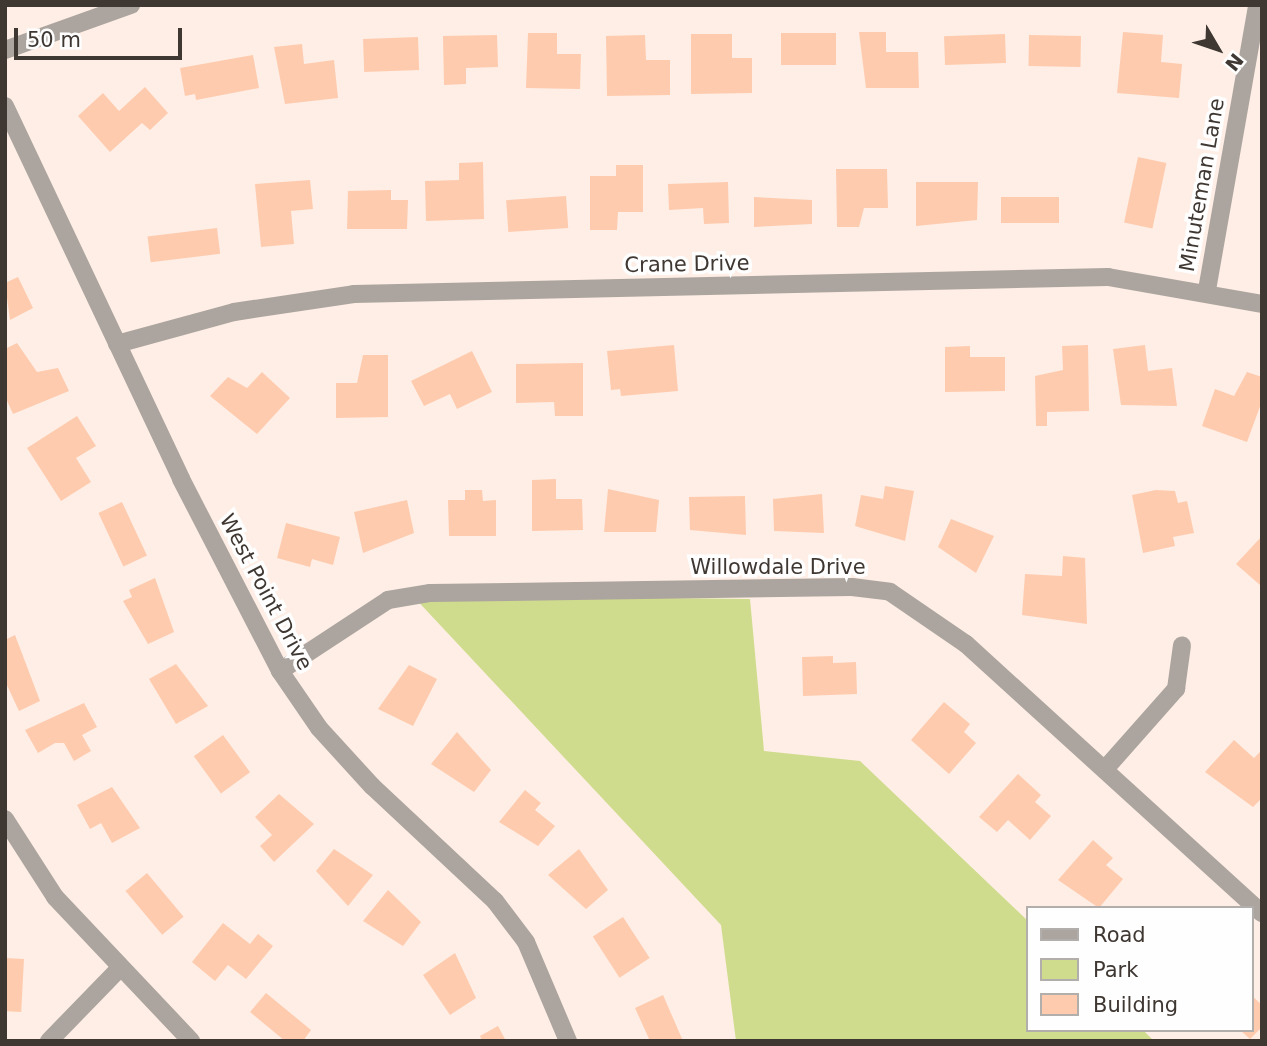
<!DOCTYPE html>
<style>
body{margin:0}
#map{position:relative;width:1267px;height:1046px;overflow:hidden;background:#feeee5;font-family:"DejaVu Sans",sans-serif}
div>[style]{position:absolute}
.green>*{inset:0;background:#d0dc8d}
.building>*{inset:0;background:#ffcbae;transform-origin:0 0}
.street>*{height:18px;margin:-9px;padding:0 9px;transform-origin:9px;border-radius:9px;background:#aca59f}
span{translate:-50% -50%;white-space:nowrap;text-align:center;line-height:1.15;-webkit-text-stroke:7px #fefefe;paint-order:stroke}
.street-label{font-size:21px;color:#3f3732}
.frame{position:absolute;inset:0;border:7px solid #3f3732;pointer-events:none}
.legend{position:absolute;left:1026px;top:906px;width:228px;height:126px;box-sizing:border-box;background:#fefefe;border:2px solid #b2aeac;margin:0;padding:9px 12px;list-style:none;font-size:21px;color:#3f3732}
.legend li{display:flex;align-items:center;gap:14px;height:35px}
.legend b{width:35px;border:2px solid #b2aeac}
.north{position:absolute;left:1183px;top:14px;width:70px;height:70px;-webkit-text-stroke:5px #fefefe;paint-order:stroke;rotate:129deg;font-size:19px;font-weight:700;line-height:28px;text-align:center;color:#3f3732}
.north::after{content:'';display:block;margin:auto;width:24px;height:32px;background:#3f3732;clip-path:polygon(50% 0,100% 100%,50% 72%,0 100%)}
.scale{position:absolute;left:14px;top:28px;width:168px;height:32px;box-sizing:border-box;border:4px solid #3f3732;border-top:0;padding-left:9px;font-size:21px;line-height:24px;white-space:nowrap;color:#3f3732;-webkit-text-stroke:5px #fefefe;paint-order:stroke}
</style>
<div id="map">
<div class="green">
<i style="clip-path:polygon(412px 595px,750px 599px,764px 751px,860px 761px,1027px 920px,1027px 1030px,1143px 1030px,1154px 1041px,736px 1041px,721px 925px)"></i>
</div>
<div class="building">
<i style="clip-path:polygon(859px 32px,886px 32px,886px 52px,918px 52px,919px 88px,866px 88px)"></i>
<i style="clip-path:polygon(1123px 32px,1163px 35px,1161px 62px,1182px 64px,1179px 98px,1117px 93px)"></i>
<i style="clip-path:polygon(528px 33px,557px 33px,557px 54px,581px 54px,580px 89px,526px 88px)"></i>
<i style="left:836px;top:33px;width:32px;height:55px;rotate:90deg"></i>
<i style="clip-path:polygon(691px 34px,732px 34px,732px 58px,752px 58px,752px 93px,691px 94px)"></i>
<i style="left:1005px;top:34px;width:29px;height:61px;rotate:88deg"></i>
<i style="clip-path:polygon(497px 35px,498px 67px,466px 68px,466px 84px,444px 85px,443px 36px)"></i>
<i style="clip-path:polygon(645px 35px,646px 60px,670px 60px,670px 95px,607px 96px,606px 36px)"></i>
<i style="left:1029px;top:35px;width:52px;height:31px;rotate:1deg"></i>
<i style="left:418px;top:37px;width:33px;height:55px;rotate:88deg"></i>
<i style="clip-path:polygon(302px 44px,304px 64px,334px 60px,338px 98px,285px 104px,274px 47px)"></i>
<i style="clip-path:polygon(253px 55px,259px 88px,196px 100px,195px 94px,185px 96px,180px 68px)"></i>
<i style="clip-path:polygon(145px 87px,168px 113px,150px 130px,142px 123px,110px 152px,78px 116px,103px 93px,119px 111px)"></i>
<i style="left:1138px;top:157px;width:29px;height:67px;rotate:12deg"></i>
<i style="clip-path:polygon(483px 162px,484px 219px,426px 221px,425px 181px,459px 180px,459px 163px)"></i>
<i style="clip-path:polygon(616px 165px,643px 165px,643px 212px,618px 212px,617px 230px,590px 230px,590px 176px,616px 176px)"></i>
<i style="clip-path:polygon(836px 169px,887px 169px,888px 208px,864px 208px,859px 227px,837px 227px)"></i>
<i style="clip-path:polygon(310px 180px,313px 209px,291px 211px,294px 244px,261px 247px,255px 184px)"></i>
<i style="clip-path:polygon(728px 182px,729px 223px,704px 224px,703px 208px,669px 210px,668px 184px)"></i>
<i style="clip-path:polygon(916px 182px,978px 182px,977px 220px,916px 226px)"></i>
<i style="clip-path:polygon(391px 190px,391px 200px,408px 200px,407px 229px,347px 229px,348px 191px)"></i>
<i style="left:566px;top:196px;width:32px;height:60px;rotate:86deg"></i>
<i style="clip-path:polygon(754px 197px,812px 200px,812px 224px,754px 227px)"></i>
<i style="left:1001px;top:197px;width:58px;height:26px"></i>
<i style="left:217px;top:228px;width:26px;height:70px;rotate:83deg"></i>
<i style="clip-path:polygon(18px 277px,33px 308px,10px 320px,5px 283px)"></i>
<i style="clip-path:polygon(17px 343px,37px 372px,58px 368px,69px 391px,13px 414px,5px 396px,5px 349px)"></i>
<i style="clip-path:polygon(674px 345px,678px 391px,621px 396px,620px 389px,611px 390px,607px 351px)"></i>
<i style="clip-path:polygon(1088px 345px,1089px 411px,1047px 412px,1047px 426px,1036px 426px,1035px 376px,1063px 370px,1062px 346px)"></i>
<i style="clip-path:polygon(1145px 345px,1148px 371px,1172px 368px,1177px 406px,1121px 405px,1113px 349px)"></i>
<i style="clip-path:polygon(970px 346px,970px 357px,1005px 357px,1005px 391px,945px 392px,945px 347px)"></i>
<i style="clip-path:polygon(472px 351px,492px 392px,457px 409px,450px 394px,424px 406px,411px 381px)"></i>
<i style="clip-path:polygon(363px 355px,388px 355px,388px 417px,336px 418px,336px 383px,357px 383px)"></i>
<i style="clip-path:polygon(583px 363px,583px 416px,555px 416px,554px 402px,516px 403px,516px 364px)"></i>
<i style="clip-path:polygon(262px 372px,290px 398px,257px 434px,210px 396px,228px 377px,247px 388px)"></i>
<i style="clip-path:polygon(1247px 372px,1262px 377px,1262px 401px,1247px 442px,1202px 426px,1215px 389px,1234px 396px)"></i>
<i style="clip-path:polygon(77px 416px,96px 446px,76px 458px,91px 482px,61px 501px,27px 448px)"></i>
<i style="clip-path:polygon(556px 479px,556px 499px,582px 499px,583px 530px,532px 531px,532px 480px)"></i>
<i style="clip-path:polygon(885px 486px,914px 491px,905px 541px,855px 526px,861px 495px,883px 499px)"></i>
<i style="clip-path:polygon(608px 489px,659px 500px,656px 532px,604px 532px)"></i>
<i style="clip-path:polygon(465px 490px,482px 490px,483px 501px,496px 500px,496px 536px,449px 536px,448px 500px,465px 500px)"></i>
<i style="clip-path:polygon(1156px 490px,1175px 491px,1178px 503px,1187px 501px,1194px 533px,1173px 537px,1175px 546px,1143px 553px,1132px 495px)"></i>
<i style="clip-path:polygon(822px 494px,824px 533px,774px 531px,773px 499px)"></i>
<i style="clip-path:polygon(745px 496px,746px 535px,690px 530px,689px 497px)"></i>
<i style="clip-path:polygon(407px 500px,414px 533px,363px 553px,354px 512px)"></i>
<i style="left:122px;top:502px;width:59px;height:26px;rotate:65deg"></i>
<i style="clip-path:polygon(951px 519px,994px 536px,976px 573px,938px 547px)"></i>
<i style="clip-path:polygon(286px 523px,340px 537px,333px 565px,312px 559px,310px 567px,277px 558px)"></i>
<i style="clip-path:polygon(1262px 536px,1262px 583px,1260px 585px,1236px 564px)"></i>
<i style="clip-path:polygon(1063px 556px,1085px 558px,1087px 624px,1022px 615px,1025px 574px,1062px 576px)"></i>
<i style="clip-path:polygon(155px 578px,174px 632px,148px 644px,123px 601px,132px 597px,129px 590px)"></i>
<i style="clip-path:polygon(15px 635px,40px 701px,19px 711px,5px 681px,5px 640px)"></i>
<i style="clip-path:polygon(833px 656px,833px 663px,856px 662px,857px 694px,803px 696px,802px 657px)"></i>
<i style="clip-path:polygon(176px 664px,208px 706px,176px 724px,149px 679px)"></i>
<i style="clip-path:polygon(409px 665px,437px 679px,413px 726px,378px 709px)"></i>
<i style="clip-path:polygon(944px 702px,970px 724px,964px 732px,976px 743px,949px 774px,911px 740px)"></i>
<i style="clip-path:polygon(84px 703px,97px 727px,82px 735px,91px 751px,74px 761px,64px 743px,55px 743px,38px 753px,25px 730px)"></i>
<i style="clip-path:polygon(457px 732px,491px 770px,474px 792px,431px 764px)"></i>
<i style="left:223px;top:735px;width:46px;height:36px;rotate:54deg"></i>
<i style="clip-path:polygon(1234px 740px,1254px 758px,1262px 750px,1262px 798px,1253px 807px,1205px 772px)"></i>
<i style="clip-path:polygon(1018px 774px,1041px 795px,1035px 802px,1051px 816px,1030px 840px,1008px 820px,997px 832px,979px 817px)"></i>
<i style="clip-path:polygon(112px 787px,140px 828px,112px 843px,101px 823px,90px 829px,77px 805px)"></i>
<i style="clip-path:polygon(525px 790px,541px 803px,535px 810px,555px 826px,538px 846px,499px 822px)"></i>
<i style="clip-path:polygon(279px 794px,314px 824px,274px 862px,260px 846px,272px 835px,255px 817px)"></i>
<i style="clip-path:polygon(1093px 840px,1113px 858px,1106px 865px,1123px 879px,1099px 908px,1058px 880px)"></i>
<i style="clip-path:polygon(334px 849px,373px 875px,348px 906px,316px 871px)"></i>
<i style="clip-path:polygon(579px 849px,608px 890px,586px 909px,548px 875px)"></i>
<i style="left:147px;top:873px;width:57px;height:28px;rotate:50deg"></i>
<i style="clip-path:polygon(388px 890px,421px 922px,403px 946px,363px 921px)"></i>
<i style="left:623px;top:917px;width:49px;height:36px;rotate:57deg"></i>
<i style="clip-path:polygon(223px 923px,250px 944px,258px 934px,273px 946px,246px 979px,228px 965px,215px 981px,192px 962px)"></i>
<i style="clip-path:polygon(455px 953px,476px 998px,450px 1015px,423px 975px)"></i>
<i style="left:5px;top:958px;width:19px;height:53px;rotate:3deg"></i>
<i style="clip-path:polygon(266px 993px,311px 1030px,303px 1041px,285px 1041px,250px 1012px)"></i>
<i style="clip-path:polygon(663px 995px,683px 1041px,650px 1041px,635px 1008px)"></i>
<i style="clip-path:polygon(1251px 995px,1262px 1005px,1262px 1027px,1250px 1039px,1240px 1030px,1251px 1030px)"></i>
<i style="clip-path:polygon(498px 1026px,506px 1041px,482px 1041px,480px 1036px)"></i>
</div>
<div class="street">
<i style="left:5px;top:50px;width:134px;rotate:-19.7deg"></i>
<i style="left:5px;top:106px;width:412px;rotate:64.7deg"></i>
<i style="left:181px;top:479px;width:216px;rotate:62.7deg"></i>
<i style="left:280px;top:671px;width:69px;rotate:55.6deg"></i>
<i style="left:319px;top:728px;width:79px;rotate:47.6deg"></i>
<i style="left:372px;top:786px;width:168px;rotate:43.1deg"></i>
<i style="left:495px;top:901px;width:51px;rotate:52.9deg"></i>
<i style="left:526px;top:942px;width:108px;rotate:67deg"></i>
<i style="left:1207px;top:290px;width:289px;rotate:-80deg"></i>
<i style="left:117px;top:344px;width:121px;rotate:-15.3deg"></i>
<i style="left:234px;top:312px;width:121px;rotate:-8.5deg"></i>
<i style="left:354px;top:294px;width:754px;rotate:-1.29deg"></i>
<i style="left:1108px;top:277px;width:156px;rotate:9.9deg"></i>
<i style="left:280px;top:671px;width:129px;rotate:-33.3deg"></i>
<i style="left:388px;top:600px;width:43px;rotate:-9.5deg"></i>
<i style="left:430px;top:593px;width:422px;rotate:-0.8deg"></i>
<i style="left:852px;top:587px;width:38px;rotate:7deg"></i>
<i style="left:890px;top:592px;width:92px;rotate:34.4deg"></i>
<i style="left:966px;top:644px;width:400px;rotate:42.3deg"></i>
<i style="left:1106px;top:768px;width:106px;rotate:-48.5deg"></i>
<i style="left:1176px;top:689px;width:44px;rotate:-82.2deg"></i>
<i style="left:5px;top:819px;width:93px;rotate:57.3deg"></i>
<i style="left:55px;top:897px;width:198px;rotate:46.6deg"></i>
<i style="left:49px;top:1041px;width:100px;rotate:-45.8deg"></i>
</div>
<div class="street-label">
<span style="left:1202px;top:185px;rotate:-80deg">Minuteman Lane</span>
<span style="left:687px;top:264px;rotate:-1deg">Crane Drive</span>
<span style="left:778px;top:567px">Willowdale Drive</span>
<span style="left:266px;top:592px;rotate:62deg">West Point Drive</span>
</div>
<div class="frame"></div>
<ul class="legend">
<li><b style="height:9px;background:#aca59f"></b>Road</li>
<li><b style="height:19px;background:#d0dc8d"></b>Park</li>
<li><b style="height:19px;background:#ffcbae"></b>Building</li>
</ul>
<div class="north">N</div>
<div class="scale">50 m</div>
</div>
